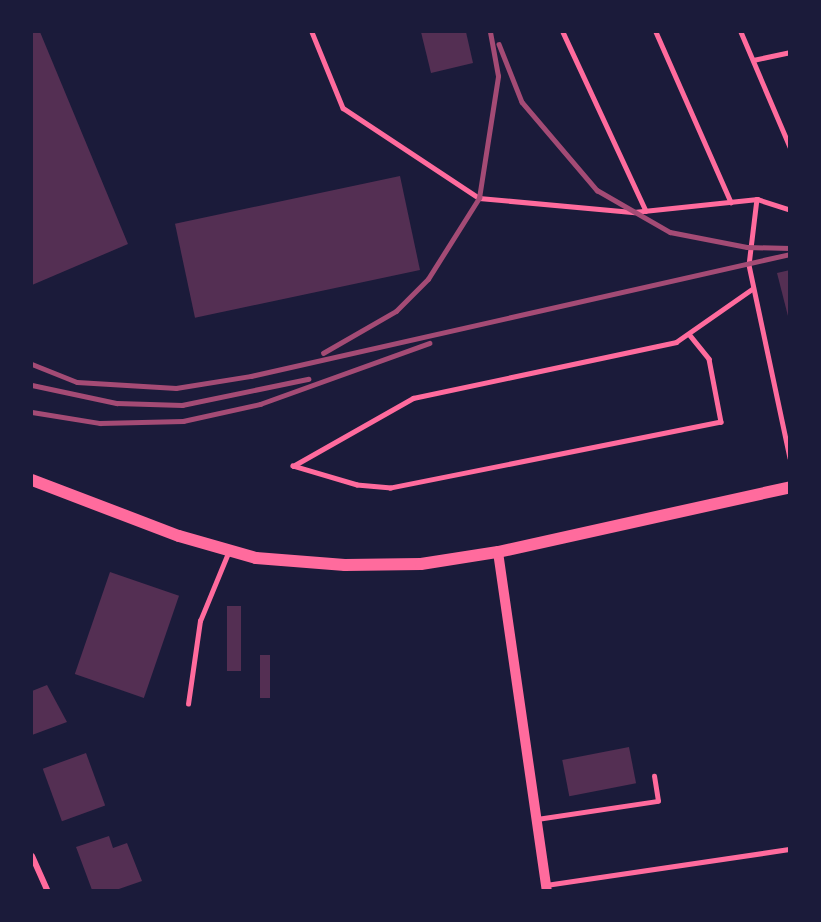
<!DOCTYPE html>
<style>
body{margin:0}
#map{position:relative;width:821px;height:922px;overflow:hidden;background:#1b1b3a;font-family:Barlow,sans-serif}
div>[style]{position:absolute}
.building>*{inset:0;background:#542f53;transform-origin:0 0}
.service>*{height:4.5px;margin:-2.25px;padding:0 2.25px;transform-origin:2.25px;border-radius:2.25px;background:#ff6b9d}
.minor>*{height:6px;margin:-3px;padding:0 3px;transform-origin:3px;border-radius:3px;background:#ff6b9d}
.tertiary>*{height:10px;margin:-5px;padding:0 5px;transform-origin:5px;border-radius:5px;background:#ff6b9d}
.secondary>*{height:12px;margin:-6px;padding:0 6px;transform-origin:6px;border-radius:6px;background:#ff6b9d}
.rail>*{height:4.5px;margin:-2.25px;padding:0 2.25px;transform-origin:2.25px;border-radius:2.25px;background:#a44b75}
span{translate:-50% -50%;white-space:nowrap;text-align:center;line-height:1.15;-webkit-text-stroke:4.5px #1b1b3a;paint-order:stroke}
.frame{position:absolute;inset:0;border:33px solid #1b1b3a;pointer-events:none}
</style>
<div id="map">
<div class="building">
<i style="clip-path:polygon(32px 32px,40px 32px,128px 244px,32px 285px)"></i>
<i style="clip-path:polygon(421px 32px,466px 32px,473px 63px,431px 73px)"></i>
<i style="left:400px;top:176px;width:96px;height:230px;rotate:78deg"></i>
<i style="clip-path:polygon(790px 270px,790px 320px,789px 320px,777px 273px)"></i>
<i style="left:110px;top:572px;width:73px;height:108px;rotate:19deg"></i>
<i style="left:227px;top:606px;width:14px;height:65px"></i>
<i style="left:260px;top:655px;width:10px;height:43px"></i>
<i style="clip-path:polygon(47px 685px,67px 722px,32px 735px,32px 691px)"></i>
<i style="left:629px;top:747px;width:37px;height:68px;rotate:79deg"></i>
<i style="left:86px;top:753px;width:56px;height:46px;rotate:70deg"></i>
<i style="clip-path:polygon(109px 836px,113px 848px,127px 843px,142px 881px,116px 890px,92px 890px,76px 847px)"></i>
</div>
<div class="service">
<i style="left:312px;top:32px;width:82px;rotate:67.8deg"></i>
<i style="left:343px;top:108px;width:163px;rotate:33.5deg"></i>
<i style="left:479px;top:198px;width:156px;rotate:5.2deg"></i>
<i style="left:634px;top:212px;width:124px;rotate:-6deg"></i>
<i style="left:757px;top:199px;width:35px;rotate:18deg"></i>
<i style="left:563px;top:32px;width:197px;rotate:65.1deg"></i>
<i style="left:656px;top:32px;width:186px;rotate:66.2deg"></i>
<i style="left:741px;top:32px;width:125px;rotate:66.9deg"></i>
<i style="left:753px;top:60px;width:38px;rotate:-12deg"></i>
<i style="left:757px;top:199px;width:66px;rotate:96.9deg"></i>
<i style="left:749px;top:265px;width:197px;rotate:78deg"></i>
<i style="left:689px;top:334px;width:32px;rotate:51deg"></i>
<i style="left:709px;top:359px;width:64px;rotate:79.2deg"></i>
<i style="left:721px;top:422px;width:337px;rotate:168.7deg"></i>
<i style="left:391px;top:488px;width:34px;rotate:-175deg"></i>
<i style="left:357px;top:485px;width:67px;rotate:-163.5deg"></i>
<i style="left:293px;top:466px;width:138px;rotate:-29.5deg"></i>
<i style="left:413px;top:398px;width:269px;rotate:-12deg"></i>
<i style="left:676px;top:342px;width:93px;rotate:-34.9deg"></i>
<i style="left:188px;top:704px;width:84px;rotate:-81.8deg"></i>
<i style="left:200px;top:621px;width:74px;rotate:-67.6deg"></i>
<i style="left:537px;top:819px;width:122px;rotate:-8.5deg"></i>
<i style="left:658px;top:801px;width:25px;rotate:-99deg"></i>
<i style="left:546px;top:885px;width:247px;rotate:-8.4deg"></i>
</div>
<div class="minor">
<i style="left:32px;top:856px;width:37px;rotate:66deg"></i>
</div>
<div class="tertiary">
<i style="left:498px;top:552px;width:342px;rotate:81.8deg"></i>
</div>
<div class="secondary">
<i style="left:32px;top:480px;width:157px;rotate:20.9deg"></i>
<i style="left:179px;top:536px;width:80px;rotate:15.9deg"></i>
<i style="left:256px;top:558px;width:89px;rotate:4.5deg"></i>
<i style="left:345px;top:565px;width:76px;rotate:-0.8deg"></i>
<i style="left:421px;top:564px;width:78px;rotate:-8.9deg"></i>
<i style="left:498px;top:552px;width:299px;rotate:-12.5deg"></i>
</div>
<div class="rail">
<i style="left:499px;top:44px;width:62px;rotate:68.4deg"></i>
<i style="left:522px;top:102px;width:116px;rotate:49.6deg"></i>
<i style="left:597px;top:190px;width:84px;rotate:29.9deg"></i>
<i style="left:670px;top:232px;width:78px;rotate:11deg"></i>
<i style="left:747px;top:247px;width:43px;rotate:1.3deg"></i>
<i style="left:323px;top:353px;width:84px;rotate:-29.9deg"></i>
<i style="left:396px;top:311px;width:45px;rotate:-45deg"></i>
<i style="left:428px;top:279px;width:96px;rotate:-57.8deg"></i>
<i style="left:479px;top:198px;width:123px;rotate:-81.1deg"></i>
<i style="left:498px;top:76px;width:45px;rotate:-100.3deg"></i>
<i style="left:32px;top:364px;width:48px;rotate:21.8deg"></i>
<i style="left:77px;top:382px;width:99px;rotate:3.5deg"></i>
<i style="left:176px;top:388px;width:76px;rotate:-9.1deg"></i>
<i style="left:251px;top:376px;width:553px;rotate:-12.75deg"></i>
<i style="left:32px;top:385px;width:87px;rotate:12deg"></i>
<i style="left:117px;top:403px;width:65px;rotate:1.8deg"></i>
<i style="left:182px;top:405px;width:129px;rotate:-11.7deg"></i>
<i style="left:32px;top:412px;width:69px;rotate:9.2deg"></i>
<i style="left:100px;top:423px;width:83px;rotate:-1.4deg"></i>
<i style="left:183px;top:421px;width:79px;rotate:-12.4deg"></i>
<i style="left:260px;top:404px;width:180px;rotate:-19.8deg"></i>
</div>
<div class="frame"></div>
</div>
